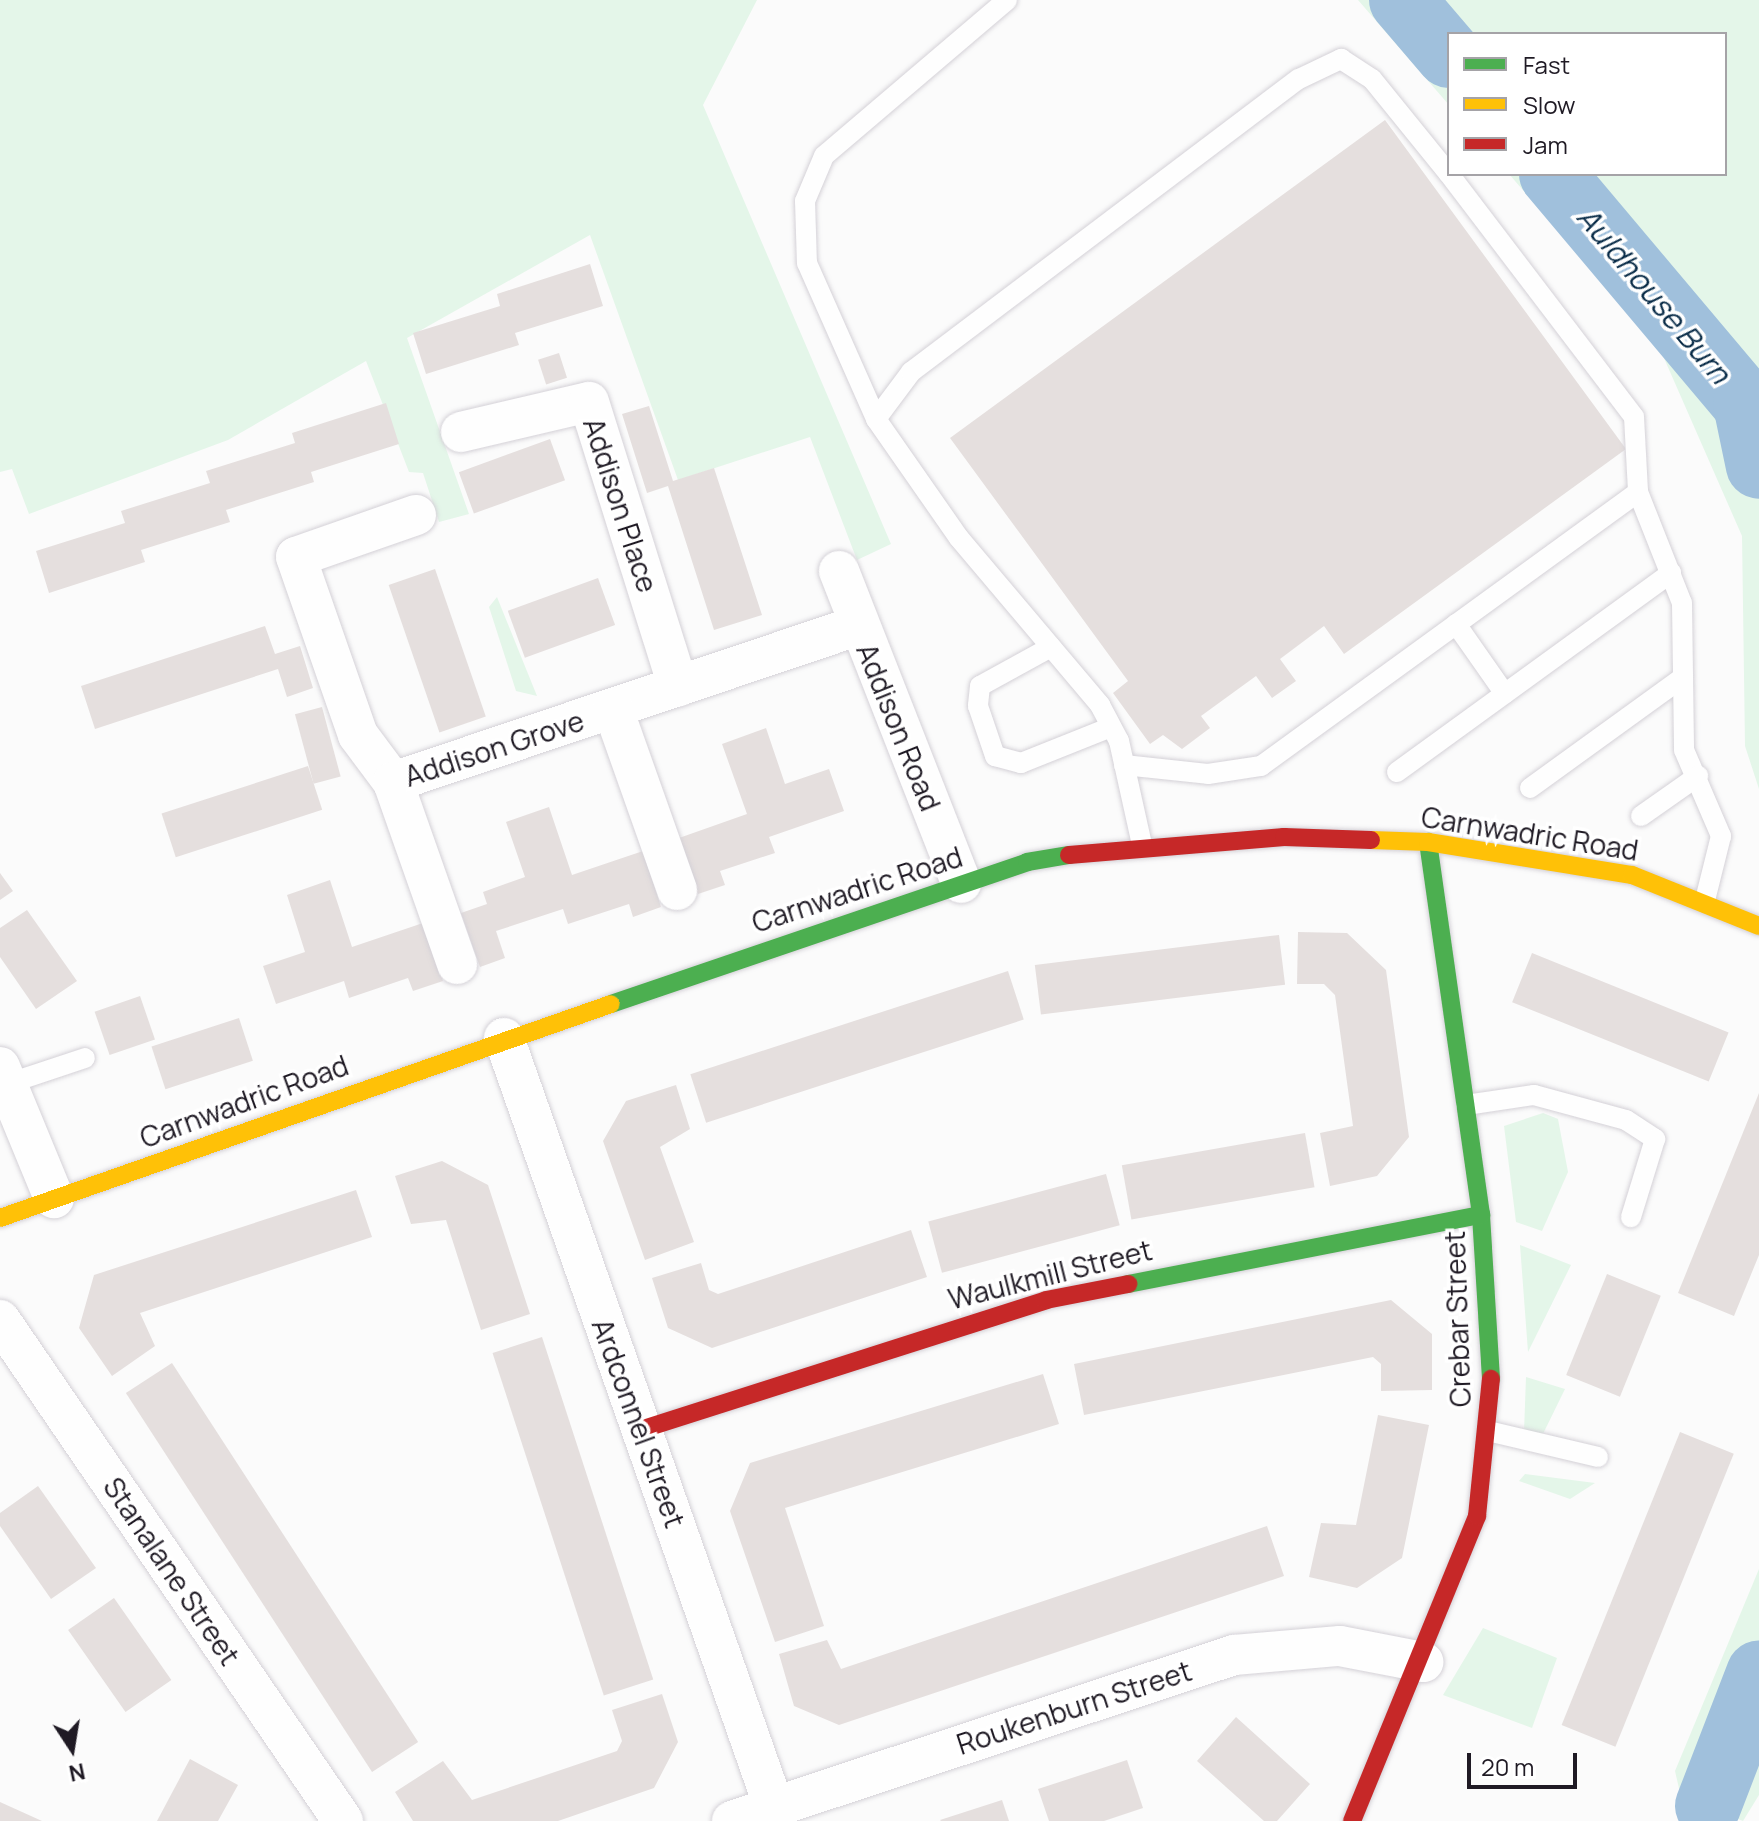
<!DOCTYPE html>
<style>
body{margin:0}
#map{position:relative;width:1759px;height:1821px;overflow:hidden;background:#fbfbfb;font-family:Manrope,sans-serif}
div>[style]{position:absolute}
.green>*{inset:0;background:#e4f6e9}
.river>*{height:66px;margin:-33px;padding:0 33px;transform-origin:33px;border-radius:33px;background:#a0c0dc}
.building>*{inset:0;background:#e5dfde;transform-origin:0 0}
.roads{filter:drop-shadow(0 0 2px #d4d1d7) drop-shadow(0 0 2px #d4d1d7)}
.lane>*{height:20px;margin:-10px;padding:0 10px;transform-origin:10px;border-radius:10px;background:#fefefe}
.street>*{height:40px;margin:-20px;padding:0 20px;transform-origin:20px;border-radius:20px;background:#fefefe}
.fast>*{height:18px;margin:-9px;padding:0 9px;transform-origin:9px;border-radius:9px;background:#4caf50}
.slow>*{height:18px;margin:-9px;padding:0 9px;transform-origin:9px;border-radius:9px;background:#ffc107}
.jam>*{height:18px;margin:-9px;padding:0 9px;transform-origin:9px;border-radius:9px;background:#c62828}
span{translate:-50% -50%;white-space:nowrap;text-align:center;line-height:1.15;-webkit-text-stroke:7px #fff;paint-order:stroke}
.street-label{font-size:28px;color:#1f1a24}
.water-label{font-size:30px;color:#082b47;font-style:italic}
.legend{position:absolute;left:1447px;top:32px;width:280px;height:144px;box-sizing:border-box;background:#fff;border:2px solid #a5a3a7;margin:0;padding:10px 14px;list-style:none;font-size:24px;color:#1f1a24}
.legend li{display:flex;align-items:center;gap:16px;height:40px}
.legend b{width:40px;border:2px solid #a5a3a7}
.north{position:absolute;left:32px;top:1709px;width:80px;height:80px;-webkit-text-stroke:6px #fff;paint-order:stroke;rotate:168deg;font-size:22px;font-weight:700;line-height:32px;text-align:center;color:#1f1a24}
.north::after{content:'';display:block;margin:auto;width:28px;height:36px;background:#1f1a24;clip-path:polygon(50% 0,100% 100%,50% 72%,0 100%)}
.scale{position:absolute;left:1467px;top:1753px;width:110px;height:36px;box-sizing:border-box;border:4px solid #1f1a24;border-top:0;padding-left:10px;font-size:24px;line-height:28px;white-space:nowrap;color:#1f1a24;-webkit-text-stroke:6px #fff;paint-order:stroke}
</style>
<div id="map">
<div class="green">
<i style="clip-path:polygon(0 0,757px 0,703px 105px,891px 544px,857px 560px,810px 437px,678px 480px,590px 235px,407px 338px,469px 514px,439px 522px,423px 473px,409px 472px,366px 361px,228px 440px,29px 514px,12px 469px,0 472px)"></i>
<i style="clip-path:polygon(1358px 0,1759px 0,1759px 789px,1745px 746px,1742px 536px,1660px 349px,1509px 174px,1725px 174px,1725px 34px,1449px 34px,1449px 105px)"></i>
<i style="clip-path:polygon(497px 597px,537px 696px,516px 691px,489px 607px)"></i>
<i style="clip-path:polygon(1543px 1113px,1558px 1119px,1568px 1172px,1542px 1231px,1516px 1222px,1504px 1126px)"></i>
<i style="clip-path:polygon(1520px 1245px,1571px 1265px,1528px 1352px)"></i>
<i style="clip-path:polygon(1526px 1377px,1565px 1389px,1540px 1440px,1524px 1432px)"></i>
<i style="clip-path:polygon(1525px 1474px,1595px 1483px,1570px 1499px,1519px 1481px)"></i>
<i style="clip-path:polygon(1759px 1569px,1759px 1795px,1743px 1821px,1681px 1797px,1675px 1771px)"></i>
<i style="clip-path:polygon(1483px 1628px,1557px 1658px,1532px 1728px,1443px 1695px)"></i>
</div>
<div class="river">
<i style="left:1402px;top:0;width:72px;rotate:49.5deg"></i>
<i style="left:1552px;top:174px;width:301px;rotate:49.9deg"></i>
<i style="left:1746px;top:404px;width:63px;rotate:78.2deg"></i>
<i style="left:1708px;top:1806px;width:142px;rotate:-68.9deg"></i>
</div>
<div class="building">
<i style="clip-path:polygon(1385px 120px,1626px 449px,1344px 654px,1324px 626px,1280px 659px,1296px 681px,1272px 698px,1256px 676px,1201px 716px,1210px 728px,1182px 749px,1163px 735px,1150px 744px,1113px 693px,1128px 681px,950px 438px)"></i>
<i style="clip-path:polygon(590px 264px,603px 306px,515px 333px,519px 345px,426px 374px,413px 333px,500px 306px,497px 294px)"></i>
<i style="left:559px;top:353px;width:26px;height:22px;rotate:72deg"></i>
<i style="clip-path:polygon(386px 403px,399px 444px,311px 472px,314px 482px,226px 510px,230px 522px,141px 550px,145px 562px,49px 593px,36px 551px,125px 523px,121px 511px,210px 483px,206px 471px,295px 443px,292px 433px)"></i>
<i style="clip-path:polygon(649px 406px,673px 481px,714px 468px,762px 615px,714px 630px,668px 486px,647px 493px,622px 414px)"></i>
<i style="left:550px;top:439px;width:44px;height:97px;rotate:70deg"></i>
<i style="left:435px;top:569px;width:156px;height:49px;rotate:71deg"></i>
<i style="left:598px;top:578px;width:50px;height:96px;rotate:70deg"></i>
<i style="clip-path:polygon(265px 626px,275px 654px,300px 646px,313px 688px,287px 697px,278px 669px,95px 729px,81px 686px)"></i>
<i style="left:322px;top:707px;width:72px;height:28px;rotate:75deg"></i>
<i style="clip-path:polygon(766px 728px,785px 784px,829px 769px,844px 811px,769px 837px,775px 853px,720px 871px,725px 885px,698px 894px,679px 838px,747px 814px,722px 744px)"></i>
<i style="left:308px;top:766px;width:46px;height:154px;rotate:72deg"></i>
<i style="clip-path:polygon(549px 807px,572px 875px,643px 851px,661px 907px,633px 917px,629px 904px,568px 924px,563px 909px,496px 931px,505px 958px,480px 967px,461px 913px,487px 904px,483px 892px,525px 877px,506px 822px)"></i>
<i style="clip-path:polygon(0 873px,13px 891px,0 900px)"></i>
<i style="clip-path:polygon(330px 880px,352px 947px,423px 923px,443px 981px,413px 991px,408px 978px,349px 998px,344px 981px,276px 1004px,263px 966px,305px 952px,287px 895px)"></i>
<i style="clip-path:polygon(27px 910px,77px 981px,36px 1009px,0 957px,0 928px)"></i>
<i style="clip-path:polygon(1298px 932px,1347px 933px,1386px 970px,1409px 1137px,1377px 1176px,1330px 1186px,1320px 1133px,1353px 1126px,1335px 995px,1324px 984px,1297px 984px)"></i>
<i style="left:1279px;top:935px;width:50px;height:246px;rotate:83deg"></i>
<i style="left:1532px;top:953px;width:212px;height:53px;rotate:22deg"></i>
<i style="left:1008px;top:971px;width:51px;height:334px;rotate:72deg"></i>
<i style="left:140px;top:996px;width:46px;height:48px;rotate:71deg"></i>
<i style="left:239px;top:1018px;width:45px;height:92px;rotate:72deg"></i>
<i style="clip-path:polygon(676px 1085px,690px 1129px,660px 1147px,694px 1242px,645px 1260px,603px 1141px,626px 1101px)"></i>
<i style="clip-path:polygon(1759px 1093px,1759px 1255px,1734px 1316px,1678px 1293px)"></i>
<i style="left:1305px;top:1133px;width:55px;height:186px;rotate:80deg"></i>
<i style="clip-path:polygon(442px 1161px,488px 1185px,530px 1314px,481px 1330px,446px 1220px,411px 1224px,395px 1176px)"></i>
<i style="left:1106px;top:1174px;width:53px;height:184px;rotate:75deg"></i>
<i style="clip-path:polygon(356px 1190px,372px 1237px,140px 1313px,155px 1346px,112px 1376px,79px 1328px,94px 1275px)"></i>
<i style="clip-path:polygon(911px 1230px,927px 1277px,712px 1348px,668px 1328px,652px 1278px,701px 1263px,709px 1290px,718px 1294px)"></i>
<i style="left:1607px;top:1274px;width:58px;height:109px;rotate:22deg"></i>
<i style="clip-path:polygon(1391px 1300px,1432px 1334px,1432px 1390px,1381px 1391px,1381px 1364px,1373px 1357px,1084px 1415px,1074px 1364px)"></i>
<i style="left:542px;top:1337px;width:360px;height:52px;rotate:72deg"></i>
<i style="left:172px;top:1363px;width:452px;height:55px;rotate:57deg"></i>
<i style="clip-path:polygon(1043px 1374px,1059px 1424px,785px 1508px,824px 1626px,775px 1642px,730px 1511px,750px 1463px)"></i>
<i style="clip-path:polygon(1378px 1415px,1429px 1425px,1402px 1558px,1357px 1588px,1309px 1577px,1321px 1523px,1356px 1525px)"></i>
<i style="left:1680px;top:1432px;width:58px;height:316px;rotate:22deg"></i>
<i style="clip-path:polygon(38px 1486px,96px 1568px,51px 1599px,0 1526px,0 1513px)"></i>
<i style="clip-path:polygon(1267px 1526px,1284px 1576px,839px 1725px,794px 1706px,779px 1654px,827px 1640px,841px 1669px)"></i>
<i style="left:114px;top:1598px;width:100px;height:56px;rotate:55deg"></i>
<i style="clip-path:polygon(662px 1694px,678px 1742px,654px 1788px,558px 1821px,413px 1821px,395px 1792px,443px 1761px,472px 1800px,617px 1751px,622px 1741px,612px 1710px)"></i>
<i style="clip-path:polygon(1236px 1717px,1310px 1784px,1277px 1821px,1264px 1821px,1197px 1761px)"></i>
<i style="clip-path:polygon(190px 1759px,238px 1785px,218px 1821px,157px 1821px)"></i>
<i style="clip-path:polygon(1127px 1760px,1143px 1808px,1104px 1821px,1049px 1821px,1038px 1789px)"></i>
<i style="clip-path:polygon(1002px 1800px,1009px 1821px,941px 1821px,940px 1820px)"></i>
<i style="clip-path:polygon(0 1802px,42px 1821px,0 1821px)"></i>
</div>
<div class="roads">
<div class="lane">
<i style="left:1007px;top:0;width:240px;rotate:139.6deg"></i>
<i style="left:824px;top:156px;width:49px;rotate:112.9deg"></i>
<i style="left:805px;top:201px;width:62px;rotate:88.2deg"></i>
<i style="left:807px;top:263px;width:171px;rotate:66.1deg"></i>
<i style="left:876px;top:419px;width:145px;rotate:55.1deg"></i>
<i style="left:959px;top:538px;width:219px;rotate:49.8deg"></i>
<i style="left:1100px;top:705px;width:41px;rotate:62.2deg"></i>
<i style="left:1119px;top:741px;width:107px;rotate:77.5deg"></i>
<i style="left:1449px;top:174px;width:305px;rotate:52.7deg"></i>
<i style="left:1634px;top:417px;width:75px;rotate:86.9deg"></i>
<i style="left:1638px;top:492px;width:119px;rotate:68.4deg"></i>
<i style="left:1682px;top:603px;width:147px;rotate:89.2deg"></i>
<i style="left:1684px;top:750px;width:94px;rotate:66.7deg"></i>
<i style="left:1721px;top:836px;width:66px;rotate:104deg"></i>
<i style="left:876px;top:419px;width:59px;rotate:-53.3deg"></i>
<i style="left:911px;top:372px;width:486px;rotate:-37.1deg"></i>
<i style="left:1299px;top:79px;width:47px;rotate:-25.5deg"></i>
<i style="left:1341px;top:59px;width:37px;rotate:33deg"></i>
<i style="left:1372px;top:79px;width:122px;rotate:51deg"></i>
<i style="left:1456px;top:624px;width:85px;rotate:55deg"></i>
<i style="left:1051px;top:647px;width:81px;rotate:151.2deg"></i>
<i style="left:980px;top:686px;width:20px;rotate:96deg"></i>
<i style="left:978px;top:706px;width:53px;rotate:71.2deg"></i>
<i style="left:995px;top:756px;width:27px;rotate:15deg"></i>
<i style="left:1021px;top:763px;width:97px;rotate:-21.8deg"></i>
<i style="left:1124px;top:765px;width:84px;rotate:6.1deg"></i>
<i style="left:1208px;top:774px;width:54px;rotate:-8.6deg"></i>
<i style="left:1261px;top:766px;width:466px;rotate:-36deg"></i>
<i style="left:1397px;top:772px;width:339px;rotate:-36deg"></i>
<i style="left:1530px;top:788px;width:188px;rotate:-35.9deg"></i>
<i style="left:1641px;top:816px;width:70px;rotate:-35.1deg"></i>
<i style="left:7px;top:1084px;width:82px;rotate:-18.4deg"></i>
<i style="left:1466px;top:1105px;width:69px;rotate:-8.4deg"></i>
<i style="left:1534px;top:1095px;width:95px;rotate:15.2deg"></i>
<i style="left:1626px;top:1120px;width:35px;rotate:33deg"></i>
<i style="left:1655px;top:1139px;width:82px;rotate:107.1deg"></i>
<i style="left:1488px;top:1431px;width:113px;rotate:13.3deg"></i>
</div>
<div class="street">
<i style="left:461px;top:432px;width:131px;rotate:-13.2deg"></i>
<i style="left:589px;top:402px;width:298px;rotate:72.6deg"></i>
<i style="left:416px;top:515px;width:127px;rotate:160.7deg"></i>
<i style="left:296px;top:557px;width:188px;rotate:70.8deg"></i>
<i style="left:358px;top:735px;width:59px;rotate:53.3deg"></i>
<i style="left:393px;top:782px;width:492px;rotate:-18.6deg"></i>
<i style="left:839px;top:571px;width:335px;rotate:68.6deg"></i>
<i style="left:613px;top:709px;width:192px;rotate:70.5deg"></i>
<i style="left:393px;top:782px;width:193px;rotate:70.6deg"></i>
<i style="left:504px;top:1038px;width:815px;rotate:70.65deg"></i>
<i style="left:0;top:1067px;width:142px;rotate:67.6deg"></i>
<i style="left:0;top:1320px;width:607px;rotate:55.6deg"></i>
<i style="left:732px;top:1821px;width:529px;rotate:-18.3deg"></i>
<i style="left:1234px;top:1655px;width:106px;rotate:-4.9deg"></i>
<i style="left:1340px;top:1646px;width:85px;rotate:10.9deg"></i>
</div>
<div class="fast">
<i style="left:1428px;top:842px;width:377px;rotate:81.9deg"></i>
<i style="left:1481px;top:1215px;width:164px;rotate:86.5deg"></i>
<i style="left:611px;top:1004px;width:440px;rotate:-18.8deg"></i>
<i style="left:1027px;top:862px;width:43px;rotate:-9.5deg"></i>
<i style="left:1128px;top:1284px;width:360px;rotate:-11.1deg"></i>
</div>
<div class="slow">
<i style="left:1371px;top:840px;width:57px;rotate:2deg"></i>
<i style="left:1428px;top:842px;width:207px;rotate:9.2deg"></i>
<i style="left:1632px;top:875px;width:137px;rotate:21.9deg"></i>
<i style="left:0;top:1218px;width:647px;rotate:-19.3deg"></i>
</div>
<div class="jam">
<i style="left:1069px;top:855px;width:216px;rotate:-4.8deg"></i>
<i style="left:1284px;top:837px;width:87px;rotate:2deg"></i>
<i style="left:643px;top:1429px;width:423px;rotate:-17.7deg"></i>
<i style="left:1046px;top:1300px;width:84px;rotate:-11deg"></i>
<i style="left:1352px;top:1821px;width:330px;rotate:-67.7deg"></i>
<i style="left:1477px;top:1516px;width:138px;rotate:-84.2deg"></i>
</div>
</div>
<div class="street-label">
<span style="left:621px;top:505px;rotate:72deg">Addison Place</span>
<span style="left:899px;top:727px;rotate:68deg">Addison Road</span>
<span style="left:494px;top:748px;rotate:-18deg">Addison Grove</span>
<span style="left:1530px;top:833px;rotate:9deg">Carnwadric Road</span>
<span style="left:857px;top:889px;rotate:-18deg">Carnwadric Road</span>
<span style="left:244px;top:1101px;rotate:-20deg">Carnwadric Road</span>
<span style="left:1050px;top:1274px;rotate:-14deg">Waulkmill Street</span>
<span style="left:1457px;top:1319px;rotate:-92deg">Crebar Street</span>
<span style="left:639px;top:1423px;rotate:70deg">Ardconnel Street</span>
<span style="left:172px;top:1571px;rotate:56deg">Stanalane Street</span>
<span style="left:1074px;top:1707px;rotate:-18deg">Roukenburn Street</span>
</div>
<div class="water-label">
<span style="left:1654px;top:295px;rotate:50deg">Auldhouse Burn</span>
</div>
<ul class="legend">
<li><b style="height:10px;background:#4caf50"></b>Fast</li>
<li><b style="height:10px;background:#ffc107"></b>Slow</li>
<li><b style="height:10px;background:#c62828"></b>Jam</li>
</ul>
<div class="north">N</div>
<div class="scale">20 m</div>
</div>
